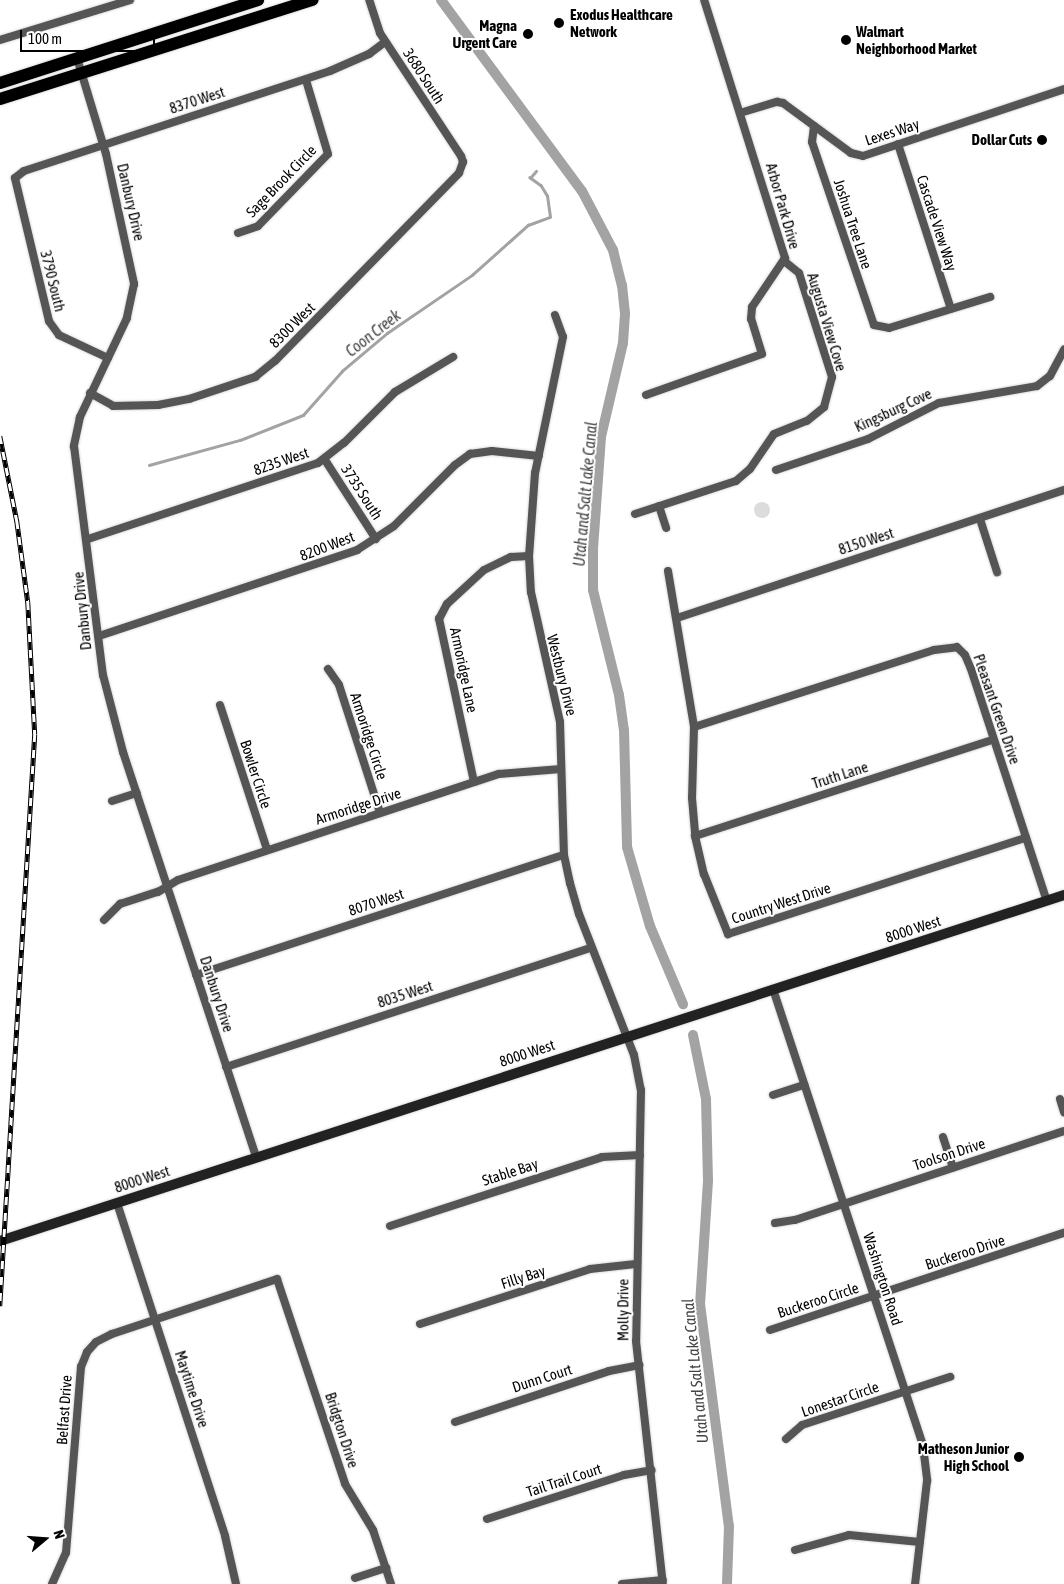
<!DOCTYPE html>
<style>
body{margin:0}
#map{position:relative;width:1064px;height:1584px;overflow:hidden;background:#fff;font-family:"Asap Condensed",sans-serif}
div>[style]{position:absolute}
.green>*{inset:0;background:#dcdcdc}
.round{border-radius:50%}
.stream>*{height:2.5px;margin:-1.25px;padding:0 1.25px;transform-origin:1.25px;border-radius:1.25px;background:#a3a3a3}
.canal>*{height:10px;margin:-5px;padding:0 5px;transform-origin:5px;border-radius:5px;background:#a3a3a3}
.roads{filter:drop-shadow(0 0 1px #dbdbdb) drop-shadow(0 0 1px #dbdbdb)}
.street>*{height:8px;margin:-4px;padding:0 4px;transform-origin:4px;border-radius:4px;background:#555}
.secondary>*{height:10px;margin:-5px;padding:0 5px;transform-origin:5px;border-radius:5px;background:#222}
.primary>*{height:12px;margin:-6px;padding:0 6px;transform-origin:6px;border-radius:6px;background:#000}
.rail>*{height:4.5px;margin-top:-2.25px;transform-origin:0;background:repeating-linear-gradient(90deg,#fff 0 8px,#000 0 16px);box-sizing:border-box;border-block:1px solid #000}
.dots>*{width:14px;height:14px;translate:-50% -50%;box-sizing:border-box;border:2px solid #fff;border-radius:50%}
span{translate:-50% -50%;white-space:nowrap;text-align:center;line-height:1.15;-webkit-text-stroke:4px #fff;paint-order:stroke}
.poi-label{font-size:15px;color:#000;font-weight:700}
.left{translate:0 -50%;text-align:left}
.right{translate:-100% -50%;text-align:right}
.street-label{font-size:15px;color:#000}
.water-label{font-size:16px;color:#444;font-style:italic}
.north{position:absolute;left:20px;top:1514px;width:50px;height:50px;-webkit-text-stroke:4px #fff;paint-order:stroke;rotate:72deg;font-size:14px;font-weight:700;line-height:20px;text-align:center;color:#000}
.north::after{content:'';display:block;margin:auto;width:18px;height:22px;background:#000;clip-path:polygon(50% 0,100% 100%,50% 72%,0 100%)}
.scale{position:absolute;left:20px;top:30px;width:135px;height:22px;box-sizing:border-box;border:2px solid #000;border-top:0;padding-left:6px;font-size:15px;line-height:18px;white-space:nowrap;color:#000;-webkit-text-stroke:4px #fff;paint-order:stroke}
</style>
<div id="map">
<div class="green">
<i class="round" style="left:754px;top:502px;width:16px;height:16px"></i>
</div>
<div class="stream">
<i style="left:149px;top:465px;width:94px;rotate:-15.4deg"></i>
<i style="left:240px;top:440px;width:68px;rotate:-21.6deg"></i>
<i style="left:303px;top:415px;width:59px;rotate:-48.4deg"></i>
<i style="left:342px;top:371px;width:59px;rotate:-40.2deg"></i>
<i style="left:387px;top:333px;width:103px;rotate:-34.3deg"></i>
<i style="left:472px;top:275px;width:75px;rotate:-41.8deg"></i>
<i style="left:528px;top:225px;width:23px;rotate:-20deg"></i>
<i style="left:550px;top:217px;width:21px;rotate:-98deg"></i>
<i style="left:547px;top:196px;width:12px;rotate:-121deg"></i>
<i style="left:541px;top:186px;width:14px;rotate:-144deg"></i>
<i style="left:530px;top:178px;width:9px;rotate:-49deg"></i>
</div>
<div class="canal">
<i style="left:441px;top:0;width:237px;rotate:53.6deg"></i>
<i style="left:582px;top:191px;width:67px;rotate:62.3deg"></i>
<i style="left:613px;top:250px;width:36px;rotate:76deg"></i>
<i style="left:622px;top:285px;width:29px;rotate:84deg"></i>
<i style="left:625px;top:314px;width:29px;rotate:94deg"></i>
<i style="left:623px;top:343px;width:97px;rotate:103.2deg"></i>
<i style="left:601px;top:437px;width:111px;rotate:94.1deg"></i>
<i style="left:593px;top:548px;width:42px;rotate:90deg"></i>
<i style="left:593px;top:590px;width:108px;rotate:76.1deg"></i>
<i style="left:619px;top:695px;width:35px;rotate:82deg"></i>
<i style="left:624px;top:730px;width:117px;rotate:88.5deg"></i>
<i style="left:627px;top:847px;width:82px;rotate:73.8deg"></i>
<i style="left:650px;top:926px;width:85px;rotate:67.1deg"></i>
<i style="left:693px;top:1035px;width:65px;rotate:78.5deg"></i>
<i style="left:706px;top:1099px;width:82px;rotate:88.6deg"></i>
<i style="left:708px;top:1181px;width:123px;rotate:93.7deg"></i>
<i style="left:700px;top:1304px;width:224px;rotate:82.6deg"></i>
<i style="left:729px;top:1526px;width:58px;rotate:92deg"></i>
</div>
<div class="roads">
<div class="street">
<i style="left:0;top:40px;width:136px;rotate:-17.1deg"></i>
<i style="left:77px;top:58px;width:100px;rotate:73.2deg"></i>
<i style="left:106px;top:154px;width:133px;rotate:77.8deg"></i>
<i style="left:134px;top:284px;width:35px;rotate:102deg"></i>
<i style="left:127px;top:318px;width:110px;rotate:115.4deg"></i>
<i style="left:80px;top:417px;width:30px;rotate:102deg"></i>
<i style="left:74px;top:446px;width:231px;rotate:82.8deg"></i>
<i style="left:103px;top:675px;width:80px;rotate:75.4deg"></i>
<i style="left:123px;top:752px;width:426px;rotate:71.8deg"></i>
<i style="left:740px;top:113px;width:39px;rotate:-17deg"></i>
<i style="left:777px;top:102px;width:6px;rotate:9deg"></i>
<i style="left:783px;top:103px;width:84px;rotate:36.3deg"></i>
<i style="left:851px;top:153px;width:12px;rotate:14deg"></i>
<i style="left:863px;top:156px;width:212px;rotate:-18.4deg"></i>
<i style="left:814px;top:126px;width:16px;rotate:97deg"></i>
<i style="left:812px;top:142px;width:193px;rotate:71.3deg"></i>
<i style="left:874px;top:325px;width:15px;rotate:11deg"></i>
<i style="left:889px;top:328px;width:106px;rotate:-17.1deg"></i>
<i style="left:898px;top:144px;width:173px;rotate:72.2deg"></i>
<i style="left:238px;top:233px;width:21px;rotate:-19deg"></i>
<i style="left:258px;top:226px;width:100px;rotate:-45.8deg"></i>
<i style="left:328px;top:154px;width:77px;rotate:-106.6deg"></i>
<i style="left:555px;top:315px;width:23px;rotate:70deg"></i>
<i style="left:563px;top:337px;width:139px;rotate:101.6deg"></i>
<i style="left:535px;top:473px;width:83px;rotate:94.1deg"></i>
<i style="left:529px;top:556px;width:36px;rotate:87deg"></i>
<i style="left:531px;top:592px;width:133px;rotate:77.4deg"></i>
<i style="left:560px;top:722px;width:133px;rotate:88.3deg"></i>
<i style="left:564px;top:855px;width:29px;rotate:78deg"></i>
<i style="left:570px;top:883px;width:32px;rotate:74deg"></i>
<i style="left:579px;top:914px;width:151px;rotate:68.7deg"></i>
<i style="left:634px;top:1055px;width:36px;rotate:79deg"></i>
<i style="left:641px;top:1090px;width:251px;rotate:91.1deg"></i>
<i style="left:636px;top:1341px;width:244px;rotate:83.7deg"></i>
<i style="left:108px;top:358px;width:54px;rotate:-154.9deg"></i>
<i style="left:59px;top:335px;width:17px;rotate:-126deg"></i>
<i style="left:49px;top:321px;width:147px;rotate:-103.4deg"></i>
<i style="left:15px;top:178px;width:11px;rotate:-38deg"></i>
<i style="left:24px;top:171px;width:322px;rotate:-18.1deg"></i>
<i style="left:330px;top:71px;width:43px;rotate:-23.6deg"></i>
<i style="left:369px;top:54px;width:20px;rotate:-37deg"></i>
<i style="left:90px;top:393px;width:26px;rotate:29deg"></i>
<i style="left:113px;top:406px;width:45px;rotate:-1.3deg"></i>
<i style="left:158px;top:405px;width:32px;rotate:-11deg"></i>
<i style="left:189px;top:399px;width:70px;rotate:-18.4deg"></i>
<i style="left:255px;top:377px;width:26px;rotate:-39deg"></i>
<i style="left:275px;top:361px;width:263px;rotate:-45.6deg"></i>
<i style="left:459px;top:173px;width:12px;rotate:-70deg"></i>
<i style="left:463px;top:162px;width:6px;rotate:-108deg"></i>
<i style="left:461px;top:156px;width:147px;rotate:-123.4deg"></i>
<i style="left:380px;top:33px;width:35px;rotate:-108deg"></i>
<i style="left:646px;top:395px;width:123px;rotate:-19.5deg"></i>
<i style="left:762px;top:354px;width:37px;rotate:-107deg"></i>
<i style="left:751px;top:319px;width:12px;rotate:-85deg"></i>
<i style="left:752px;top:307px;width:59px;rotate:-56deg"></i>
<i style="left:785px;top:258px;width:270px;rotate:-107.4deg"></i>
<i style="left:325px;top:460px;width:94px;rotate:57.2deg"></i>
<i style="left:776px;top:470px;width:97px;rotate:-18.6deg"></i>
<i style="left:868px;top:439px;width:80px;rotate:-26.9deg"></i>
<i style="left:939px;top:403px;width:99px;rotate:-9.8deg"></i>
<i style="left:1037px;top:386px;width:16px;rotate:-38deg"></i>
<i style="left:1050px;top:376px;width:30px;rotate:-62deg"></i>
<i style="left:659px;top:506px;width:23px;rotate:72deg"></i>
<i style="left:635px;top:514px;width:106px;rotate:-18.1deg"></i>
<i style="left:736px;top:481px;width:18px;rotate:-41deg"></i>
<i style="left:750px;top:469px;width:42px;rotate:-55.6deg"></i>
<i style="left:774px;top:434px;width:35px;rotate:-22deg"></i>
<i style="left:807px;top:421px;width:22px;rotate:-39deg"></i>
<i style="left:824px;top:407px;width:31px;rotate:-75deg"></i>
<i style="left:832px;top:377px;width:109px;rotate:-107.6deg"></i>
<i style="left:799px;top:273px;width:19px;rotate:-141deg"></i>
<i style="left:980px;top:519px;width:56px;rotate:72.2deg"></i>
<i style="left:88px;top:539px;width:242px;rotate:-18.3deg"></i>
<i style="left:318px;top:463px;width:33px;rotate:-38deg"></i>
<i style="left:344px;top:443px;width:72px;rotate:-45deg"></i>
<i style="left:395px;top:392px;width:68px;rotate:-31.1deg"></i>
<i style="left:668px;top:571px;width:158px;rotate:80.5deg"></i>
<i style="left:694px;top:727px;width:71px;rotate:91.6deg"></i>
<i style="left:692px;top:798px;width:38px;rotate:85deg"></i>
<i style="left:695px;top:836px;width:39px;rotate:77deg"></i>
<i style="left:704px;top:874px;width:65px;rotate:68.2deg"></i>
<i style="left:728px;top:934px;width:313px;rotate:-17.9deg"></i>
<i style="left:677px;top:618px;width:408px;rotate:-18.3deg"></i>
<i style="left:99px;top:636px;width:272px;rotate:-18.4deg"></i>
<i style="left:357px;top:550px;width:44px;rotate:-33deg"></i>
<i style="left:394px;top:526px;width:86px;rotate:-45deg"></i>
<i style="left:455px;top:465px;width:19px;rotate:-36deg"></i>
<i style="left:470px;top:454px;width:22px;rotate:-8deg"></i>
<i style="left:492px;top:451px;width:47px;rotate:6.1deg"></i>
<i style="left:328px;top:669px;width:19px;rotate:55deg"></i>
<i style="left:339px;top:685px;width:134px;rotate:72.2deg"></i>
<i style="left:220px;top:705px;width:152px;rotate:72deg"></i>
<i style="left:694px;top:727px;width:252px;rotate:-17.8deg"></i>
<i style="left:934px;top:650px;width:23px;rotate:-7deg"></i>
<i style="left:957px;top:647px;width:11px;rotate:45deg"></i>
<i style="left:965px;top:655px;width:15px;rotate:67deg"></i>
<i style="left:971px;top:669px;width:244px;rotate:71.9deg"></i>
<i style="left:474px;top:782px;width:167px;rotate:-102.1deg"></i>
<i style="left:439px;top:619px;width:17px;rotate:-62deg"></i>
<i style="left:447px;top:604px;width:50px;rotate:-42.6deg"></i>
<i style="left:484px;top:570px;width:30px;rotate:-26deg"></i>
<i style="left:511px;top:557px;width:18px;rotate:-3deg"></i>
<i style="left:112px;top:801px;width:26px;rotate:-18deg"></i>
<i style="left:695px;top:836px;width:313px;rotate:-17.9deg"></i>
<i style="left:104px;top:920px;width:23px;rotate:-45deg"></i>
<i style="left:120px;top:904px;width:40px;rotate:-18deg"></i>
<i style="left:158px;top:892px;width:23px;rotate:-31deg"></i>
<i style="left:178px;top:880px;width:338px;rotate:-18.3deg"></i>
<i style="left:499px;top:774px;width:62px;rotate:-4.6deg"></i>
<i style="left:196px;top:975px;width:387px;rotate:-18.1deg"></i>
<i style="left:773px;top:989px;width:481px;rotate:71.8deg"></i>
<i style="left:923px;top:1446px;width:35px;rotate:83deg"></i>
<i style="left:927px;top:1481px;width:104px;rotate:96.6deg"></i>
<i style="left:226px;top:1067px;width:384px;rotate:-18.1deg"></i>
<i style="left:773px;top:1095px;width:33px;rotate:-18deg"></i>
<i style="left:1060px;top:1099px;width:14px;rotate:73deg"></i>
<i style="left:943px;top:1137px;width:32px;rotate:72deg"></i>
<i style="left:117px;top:1203px;width:350px;rotate:72deg"></i>
<i style="left:225px;top:1536px;width:49px;rotate:77.1deg"></i>
<i style="left:775px;top:1223px;width:20px;rotate:-9deg"></i>
<i style="left:795px;top:1220px;width:283px;rotate:-18.3deg"></i>
<i style="left:390px;top:1226px;width:223px;rotate:-18deg"></i>
<i style="left:602px;top:1157px;width:38px;rotate:-3deg"></i>
<i style="left:420px;top:1324px;width:179px;rotate:-17.9deg"></i>
<i style="left:590px;top:1269px;width:46px;rotate:-6.2deg"></i>
<i style="left:770px;top:1330px;width:310px;rotate:-18.3deg"></i>
<i style="left:455px;top:1422px;width:162px;rotate:-18.3deg"></i>
<i style="left:609px;top:1371px;width:31px;rotate:-11deg"></i>
<i style="left:786px;top:1439px;width:21px;rotate:-41deg"></i>
<i style="left:802px;top:1425px;width:156px;rotate:-18deg"></i>
<i style="left:487px;top:1519px;width:144px;rotate:-17.8deg"></i>
<i style="left:624px;top:1475px;width:28px;rotate:-10deg"></i>
<i style="left:795px;top:1550px;width:56px;rotate:-15.5deg"></i>
<i style="left:849px;top:1535px;width:71px;rotate:5.6deg"></i>
<i style="left:355px;top:1578px;width:33px;rotate:-18deg"></i>
<i style="left:52px;top:1584px;width:34px;rotate:-66deg"></i>
<i style="left:66px;top:1553px;width:187px;rotate:-85.4deg"></i>
<i style="left:81px;top:1367px;width:16px;rotate:-68deg"></i>
<i style="left:87px;top:1352px;width:13px;rotate:-48deg"></i>
<i style="left:96px;top:1342px;width:18px;rotate:-27deg"></i>
<i style="left:112px;top:1334px;width:174px;rotate:-18.4deg"></i>
<i style="left:277px;top:1279px;width:216px;rotate:71.6deg"></i>
<i style="left:345px;top:1484px;width:54px;rotate:58.7deg"></i>
<i style="left:373px;top:1530px;width:57px;rotate:71.6deg"></i>
<i style="left:622px;top:1584px;width:41px;rotate:-5.6deg"></i>
</div>
<div class="secondary">
<i style="left:0;top:1241px;width:1119px;rotate:-18.01deg"></i>
</div>
<div class="primary">
<i style="left:0;top:83px;width:271px;rotate:-17.8deg"></i>
<i style="left:0;top:99px;width:328px;rotate:-17.6deg"></i>
</div>
</div>
<div class="rail">
<i style="left:0;top:436px;width:87px;rotate:78.7deg"></i>
<i style="left:17px;top:521px;width:82px;rotate:82.3deg"></i>
<i style="left:28px;top:602px;width:132px;rotate:87deg"></i>
<i style="left:35px;top:734px;width:573px;rotate:93.5deg"></i>
</div>
<div class="dots">
<i style="left:559px;top:23px;background:#000"></i>
<i style="left:528px;top:34px;background:#000"></i>
<i style="left:846px;top:40px;background:#000"></i>
<i style="left:1042px;top:140px;background:#000"></i>
<i style="left:1019px;top:1457px;background:#000"></i>
</div>
<div class="poi-label">
<span class="left" style="left:570px;top:23px">Exodus Healthcare<br>Network</span>
<span class="right" style="left:517px;top:34px">Magna<br>Urgent Care</span>
<span class="left" style="left:856px;top:40px">Walmart<br>Neighborhood Market</span>
<span class="right" style="left:1032px;top:140px">Dollar Cuts</span>
<span class="right" style="left:1009px;top:1457px">Matheson Junior<br>High School</span>
</div>
<div class="street-label">
<span style="left:424px;top:76px;rotate:57deg">3680 South</span>
<span style="left:197px;top:100px;rotate:-18deg">8370 West</span>
<span style="left:892px;top:132px;rotate:-18deg">Lexes Way</span>
<span style="left:281px;top:181px;rotate:-46deg">Sage Brook Circle</span>
<span style="left:131px;top:202px;rotate:77deg">Danbury Drive</span>
<span style="left:783px;top:206px;rotate:74deg">Arbor Park Drive</span>
<span style="left:937px;top:223px;rotate:72deg">Cascade View Way</span>
<span style="left:853px;top:224px;rotate:72deg">Joshua Tree Lane</span>
<span style="left:53px;top:281px;rotate:76deg">3790 South</span>
<span style="left:827px;top:322px;rotate:73deg">Augusta View Cove</span>
<span style="left:292px;top:325px;rotate:-45deg">8300 West</span>
<span style="left:893px;top:410px;rotate:-25deg">Kingsburg Cove</span>
<span style="left:281px;top:461px;rotate:-19deg">8235 West</span>
<span style="left:362px;top:492px;rotate:57deg">3735 South</span>
<span style="left:866px;top:541px;rotate:-18deg">8150 West</span>
<span style="left:327px;top:546px;rotate:-21deg">8200 West</span>
<span style="left:82px;top:611px;rotate:-96deg">Danbury Drive</span>
<span style="left:464px;top:670px;rotate:78deg">Armoridge Lane</span>
<span style="left:562px;top:675px;rotate:76deg">Westbury Drive</span>
<span style="left:997px;top:709px;rotate:71deg">Pleasant Green Drive</span>
<span style="left:369px;top:736px;rotate:72deg">Armoridge Circle</span>
<span style="left:256px;top:774px;rotate:72deg">Bowler Circle</span>
<span style="left:840px;top:775px;rotate:-18deg">Truth Lane</span>
<span style="left:358px;top:806px;rotate:-18deg">Armoridge Drive</span>
<span style="left:376px;top:902px;rotate:-18deg">8070 West</span>
<span style="left:781px;top:903px;rotate:-18deg">Country West Drive</span>
<span style="left:913px;top:929px;rotate:-18deg">8000 West</span>
<span style="left:217px;top:994px;rotate:72deg">Danbury Drive</span>
<span style="left:405px;top:994px;rotate:-18deg">8035 West</span>
<span style="left:527px;top:1053px;rotate:-18deg">8000 West</span>
<span style="left:949px;top:1154px;rotate:-18deg">Toolson Drive</span>
<span style="left:510px;top:1172px;rotate:-18deg">Stable Bay</span>
<span style="left:142px;top:1179px;rotate:-18deg">8000 West</span>
<span style="left:965px;top:1252px;rotate:-18deg">Buckeroo Drive</span>
<span style="left:523px;top:1277px;rotate:-18deg">Filly Bay</span>
<span style="left:883px;top:1279px;rotate:72deg">Washington Road</span>
<span style="left:818px;top:1300px;rotate:-18deg">Buckeroo Circle</span>
<span style="left:623px;top:1310px;rotate:-90deg">Molly Drive</span>
<span style="left:542px;top:1378px;rotate:-18deg">Dunn Court</span>
<span style="left:192px;top:1389px;rotate:72deg">Maytime Drive</span>
<span style="left:840px;top:1399px;rotate:-19deg">Lonestar Circle</span>
<span style="left:64px;top:1410px;rotate:-86deg">Belfast Drive</span>
<span style="left:342px;top:1430px;rotate:72deg">Bridgton Drive</span>
<span style="left:564px;top:1480px;rotate:-18deg">Tail Trail Court</span>
</div>
<div class="water-label">
<span style="left:373px;top:333px;rotate:-38deg">Coon Creek</span>
<span style="left:585px;top:494px;rotate:-85deg">Utah and Salt Lake Canal</span>
<span style="left:695px;top:1371px;rotate:-96deg">Utah and Salt Lake Canal</span>
</div>
<div class="north">N</div>
<div class="scale">100 m</div>
</div>
